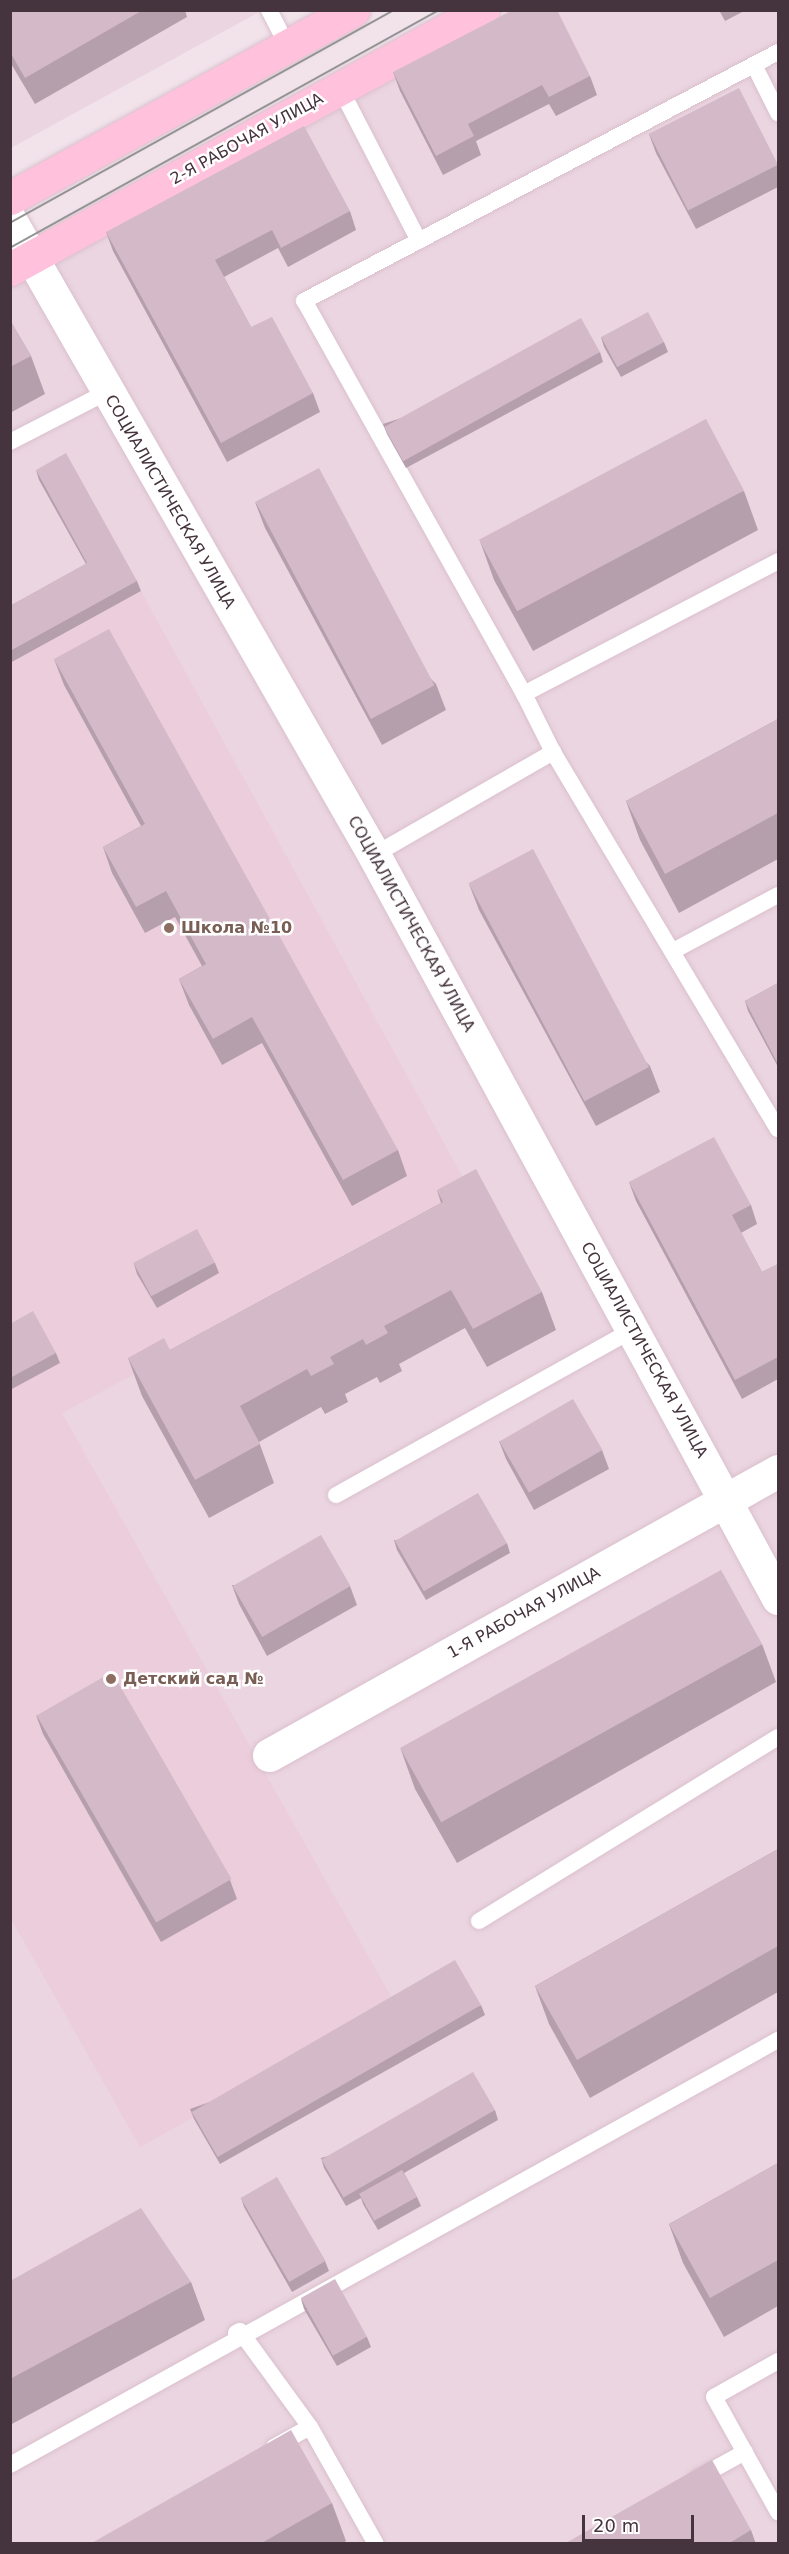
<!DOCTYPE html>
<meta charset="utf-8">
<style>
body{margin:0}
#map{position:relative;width:789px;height:2554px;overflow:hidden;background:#f2e3eb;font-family:"DejaVu Sans",sans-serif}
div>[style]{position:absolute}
.residential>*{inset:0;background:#ebd5e0}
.education>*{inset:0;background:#eccddb}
.roads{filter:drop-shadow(0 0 2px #d9c0cd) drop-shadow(0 0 2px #d9c0cd)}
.lane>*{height:16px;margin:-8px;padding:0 8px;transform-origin:8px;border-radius:8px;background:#fff}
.street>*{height:33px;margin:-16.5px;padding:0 16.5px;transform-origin:16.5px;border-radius:16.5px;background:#fff}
.secondary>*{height:33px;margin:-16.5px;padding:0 16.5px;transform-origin:16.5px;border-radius:16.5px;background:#ffc1db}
.tram>*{height:1.5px;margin:-0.75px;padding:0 0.75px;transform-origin:0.75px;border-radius:0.75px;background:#949494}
.wall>*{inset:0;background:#b69fad}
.building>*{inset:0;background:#d4b9c9;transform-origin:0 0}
.dots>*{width:16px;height:16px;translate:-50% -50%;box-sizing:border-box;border:3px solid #fff;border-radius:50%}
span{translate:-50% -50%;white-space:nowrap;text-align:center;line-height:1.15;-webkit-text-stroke:5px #fff;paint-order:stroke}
.street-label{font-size:16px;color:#45333d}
.education-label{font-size:16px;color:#785e54;font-weight:700}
.left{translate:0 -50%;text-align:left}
.frame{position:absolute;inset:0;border:12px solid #45333d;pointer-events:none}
.scale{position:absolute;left:582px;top:2515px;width:112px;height:27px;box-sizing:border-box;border:3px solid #45333d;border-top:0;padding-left:8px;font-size:18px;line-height:21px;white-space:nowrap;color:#45333d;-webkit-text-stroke:4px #fff;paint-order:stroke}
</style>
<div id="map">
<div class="residential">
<i style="clip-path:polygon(11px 11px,261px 11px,11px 148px)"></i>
<i style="clip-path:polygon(508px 11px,778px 11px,778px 2543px,11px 2543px,10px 282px)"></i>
</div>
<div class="education">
<i style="clip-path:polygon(141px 591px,472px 1194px,62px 1413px,396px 2005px,140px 2147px,11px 1919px,10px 663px)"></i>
</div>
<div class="roads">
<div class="lane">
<i style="left:269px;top:10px;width:42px;rotate:62.8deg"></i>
<i style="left:754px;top:65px;width:54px;rotate:63.4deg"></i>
<i style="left:340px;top:88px;width:172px;rotate:62.7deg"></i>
<i style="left:10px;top:442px;width:109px;rotate:-27.3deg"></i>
<i style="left:524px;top:694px;width:287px;rotate:-27.6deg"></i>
<i style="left:553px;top:752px;width:65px;rotate:-116.6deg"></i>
<i style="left:524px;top:694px;width:450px;rotate:-119.2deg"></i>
<i style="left:304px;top:301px;width:535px;rotate:-27.71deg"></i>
<i style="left:374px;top:855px;width:207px;rotate:-29.9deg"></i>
<i style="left:553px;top:752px;width:439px;rotate:59.2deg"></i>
<i style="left:673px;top:951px;width:119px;rotate:-28.1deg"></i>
<i style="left:336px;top:1495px;width:340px;rotate:-29.1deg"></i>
<i style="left:479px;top:1921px;width:351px;rotate:-31.6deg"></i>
<i style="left:236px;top:2333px;width:4px;rotate:-27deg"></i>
<i style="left:240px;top:2331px;width:119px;rotate:53.9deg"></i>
<i style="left:310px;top:2427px;width:134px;rotate:60.6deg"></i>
<i style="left:778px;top:2361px;width:73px;rotate:150.6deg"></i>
<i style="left:714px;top:2397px;width:132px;rotate:60.9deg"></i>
<i style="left:274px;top:2447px;width:41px;rotate:-29.1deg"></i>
<i style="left:10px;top:2465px;width:878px;rotate:-28.96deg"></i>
<i style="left:696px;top:2479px;width:56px;rotate:-28.9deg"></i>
</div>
<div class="street">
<i style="left:10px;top:220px;width:732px;rotate:60.18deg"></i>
<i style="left:374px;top:855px;width:846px;rotate:61.47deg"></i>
<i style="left:269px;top:1755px;width:583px;rotate:-29.16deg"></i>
</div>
<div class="secondary">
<i style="left:10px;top:198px;width:391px;rotate:-28.7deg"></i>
<i style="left:10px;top:269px;width:539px;rotate:-28.7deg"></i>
</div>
</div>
<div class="tram">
<i style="left:10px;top:223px;width:440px;rotate:-29deg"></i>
<i style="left:10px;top:248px;width:491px;rotate:-29deg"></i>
</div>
<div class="wall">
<i style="clip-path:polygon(10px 10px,185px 10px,187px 17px,35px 104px,10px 62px)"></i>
<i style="clip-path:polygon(719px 10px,746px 10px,725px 21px)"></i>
<i style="clip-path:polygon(393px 72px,590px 76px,597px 95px,556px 116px,549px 104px,476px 141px,481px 155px,443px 175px,400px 91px)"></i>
<i style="clip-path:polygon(649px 134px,778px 164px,778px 187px,696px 229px,656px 153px)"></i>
<i style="clip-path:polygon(350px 211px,356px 230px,288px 267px,278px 248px,224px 277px,251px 327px,313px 393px,320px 412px,227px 462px,113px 251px,106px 232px)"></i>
<i style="clip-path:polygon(10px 320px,31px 356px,45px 394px,10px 413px)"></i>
<i style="clip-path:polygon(601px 337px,664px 342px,668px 352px,621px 377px,604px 347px)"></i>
<i style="clip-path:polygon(600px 352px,603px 362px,406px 468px,387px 434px,383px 424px)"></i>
<i style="clip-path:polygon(36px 470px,137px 581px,141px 591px,10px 663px,10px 606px,86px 564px,39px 480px)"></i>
<i style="clip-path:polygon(744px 491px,758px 530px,533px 651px,494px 580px,480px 541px)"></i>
<i style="clip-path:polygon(255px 502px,436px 684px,446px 710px,382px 745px,265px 528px)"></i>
<i style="clip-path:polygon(54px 659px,398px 1150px,407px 1176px,352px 1206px,262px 1043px,222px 1065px,189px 1005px,179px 979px,202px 966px,175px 917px,145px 933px,112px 873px,103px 847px,141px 826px,64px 685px)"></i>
<i style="clip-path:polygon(778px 719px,778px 859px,679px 913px,640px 840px,626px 801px)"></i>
<i style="clip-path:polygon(469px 884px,650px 1066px,660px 1092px,596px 1126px,479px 910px)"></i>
<i style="clip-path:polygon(778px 983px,778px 1067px,748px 1011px,745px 1001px)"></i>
<i style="clip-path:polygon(629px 1182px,751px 1205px,757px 1224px,741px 1233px,762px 1272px,778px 1264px,778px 1379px,742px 1399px,636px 1201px)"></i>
<i style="clip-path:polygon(437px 1190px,542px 1292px,556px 1330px,487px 1367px,465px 1328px,399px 1364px,402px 1371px,380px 1383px,377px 1377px,345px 1394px,348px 1402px,325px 1414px,321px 1407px,259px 1442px,274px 1483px,209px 1518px,142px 1396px,128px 1358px,170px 1350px,441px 1203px)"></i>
<i style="clip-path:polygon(215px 1263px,219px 1273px,157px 1308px,137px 1274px,134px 1264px)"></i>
<i style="clip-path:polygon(10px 1324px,56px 1353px,60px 1363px,10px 1390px)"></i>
<i style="clip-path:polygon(499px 1441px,602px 1450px,609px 1469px,534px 1510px,506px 1459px)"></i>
<i style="clip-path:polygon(394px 1540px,507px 1543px,510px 1553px,426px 1600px,397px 1550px)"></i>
<i style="clip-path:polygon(232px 1585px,350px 1586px,357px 1605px,267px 1656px,239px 1604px)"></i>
<i style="clip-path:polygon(762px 1644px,776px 1682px,457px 1863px,415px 1789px,401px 1750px)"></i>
<i style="clip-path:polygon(36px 1715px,230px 1880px,237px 1899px,161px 1942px,43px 1734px)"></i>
<i style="clip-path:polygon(778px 1849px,778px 1992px,590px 2098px,549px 2024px,535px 1986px)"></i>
<i style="clip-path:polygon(481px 2005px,485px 2015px,220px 2164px,194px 2119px,190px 2109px)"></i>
<i style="clip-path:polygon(495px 2110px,498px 2120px,404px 2173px,417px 2197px,421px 2206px,378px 2230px,363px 2204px,361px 2198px,346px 2206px,324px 2168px,321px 2158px)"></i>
<i style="clip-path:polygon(778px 2163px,778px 2306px,724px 2337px,683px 2263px,669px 2224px)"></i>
<i style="clip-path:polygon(241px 2198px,325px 2261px,329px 2271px,292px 2292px,244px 2207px)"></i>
<i style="clip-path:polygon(10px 2281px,191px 2282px,205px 2320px,10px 2425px)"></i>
<i style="clip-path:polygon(301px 2299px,367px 2337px,371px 2347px,337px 2366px,304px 2309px)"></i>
<i style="clip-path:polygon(332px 2503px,346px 2541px,342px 2544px,90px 2544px)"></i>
<i style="clip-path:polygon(751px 2530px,756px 2544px,564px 2544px)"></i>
</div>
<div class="building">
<i style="clip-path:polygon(10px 10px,143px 10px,25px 78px,10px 52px)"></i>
<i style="clip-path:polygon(513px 10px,557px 10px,590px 76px,549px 97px,542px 85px,468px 124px,474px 136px,436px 156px,393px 72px)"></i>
<i style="left:739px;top:88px;width:86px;height:101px;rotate:63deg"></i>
<i style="clip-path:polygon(304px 126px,350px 211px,281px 248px,272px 230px,215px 260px,251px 327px,272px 317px,313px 393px,221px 443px,106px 232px)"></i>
<i style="left:648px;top:312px;width:34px;height:53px;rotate:62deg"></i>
<i style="left:581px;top:318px;width:39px;height:225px;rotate:61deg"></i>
<i style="clip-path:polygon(10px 320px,31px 356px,10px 367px)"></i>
<i style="left:706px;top:419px;width:81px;height:257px;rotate:62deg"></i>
<i style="clip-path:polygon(66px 453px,137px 581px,10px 651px,10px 606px,87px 563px,36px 470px)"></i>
<i style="left:319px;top:468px;width:246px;height:72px;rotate:62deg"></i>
<i style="clip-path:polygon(109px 629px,398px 1150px,343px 1180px,252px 1017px,213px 1039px,179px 979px,206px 964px,166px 891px,136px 907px,103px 847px,145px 824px,54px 659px)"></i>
<i style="clip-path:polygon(778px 719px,778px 813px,665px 874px,626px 801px)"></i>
<i style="left:533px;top:849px;width:247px;height:73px;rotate:62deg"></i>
<i style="clip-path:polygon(778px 983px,778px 1064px,745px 1001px)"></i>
<i style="clip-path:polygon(714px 1137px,751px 1205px,732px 1215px,762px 1272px,778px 1264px,778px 1357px,735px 1380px,629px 1182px)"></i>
<i style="clip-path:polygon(476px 1169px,542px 1292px,473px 1329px,451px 1290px,384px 1326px,388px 1333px,366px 1345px,363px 1339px,330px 1357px,334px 1364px,311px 1376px,307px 1369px,240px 1406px,260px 1444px,195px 1480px,128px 1358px,164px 1338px,170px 1350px,443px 1202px,437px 1190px)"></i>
<i style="left:197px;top:1229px;width:38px;height:72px;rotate:62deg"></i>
<i style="clip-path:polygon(33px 1311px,56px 1353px,10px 1378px,10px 1324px)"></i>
<i style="left:573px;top:1399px;width:59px;height:85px;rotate:60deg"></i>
<i style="left:478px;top:1493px;width:58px;height:96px;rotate:60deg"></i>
<i style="left:321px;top:1535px;width:59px;height:102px;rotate:60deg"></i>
<i style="left:721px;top:1570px;width:85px;height:367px;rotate:61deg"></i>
<i style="left:112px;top:1672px;width:239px;height:87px;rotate:60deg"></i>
<i style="clip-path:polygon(778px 1849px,778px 1946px,577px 2060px,535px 1986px)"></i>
<i style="left:455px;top:1960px;width:52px;height:304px;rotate:60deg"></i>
<i style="left:473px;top:2072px;width:44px;height:175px;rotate:60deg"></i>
<i style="clip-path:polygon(778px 2163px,778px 2260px,710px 2298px,669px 2224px)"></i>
<i style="left:402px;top:2170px;width:31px;height:49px;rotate:61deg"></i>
<i style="left:277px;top:2177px;width:97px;height:42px;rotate:60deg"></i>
<i style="clip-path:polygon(141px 2208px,191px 2282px,10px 2379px,10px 2281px)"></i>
<i style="left:335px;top:2279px;width:66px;height:39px;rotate:61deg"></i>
<i style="clip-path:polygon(291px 2430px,332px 2503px,260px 2544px,90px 2544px)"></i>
<i style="clip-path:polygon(712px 2460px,751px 2530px,728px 2544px,564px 2544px)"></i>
</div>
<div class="dots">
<i style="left:169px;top:928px;background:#8d6e63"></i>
<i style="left:111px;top:1679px;background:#8d6e63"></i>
</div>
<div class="street-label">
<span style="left:247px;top:139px;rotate:-29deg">2-Я РАБОЧАЯ УЛИЦА</span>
<span style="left:170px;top:502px;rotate:60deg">СОЦИАЛИСТИЧЕСКАЯ УЛИЦА</span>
<span style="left:411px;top:924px;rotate:61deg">СОЦИАЛИСТИЧЕСКАЯ УЛИЦА</span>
<span style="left:644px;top:1350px;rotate:61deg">СОЦИАЛИСТИЧЕСКАЯ УЛИЦА</span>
<span style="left:524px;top:1613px;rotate:-29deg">1-Я РАБОЧАЯ УЛИЦА</span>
</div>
<div class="education-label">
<span class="left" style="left:181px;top:928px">Школа №10</span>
<span class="left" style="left:123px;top:1679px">Детский сад №</span>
</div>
<div class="frame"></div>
<div class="scale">20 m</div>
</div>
